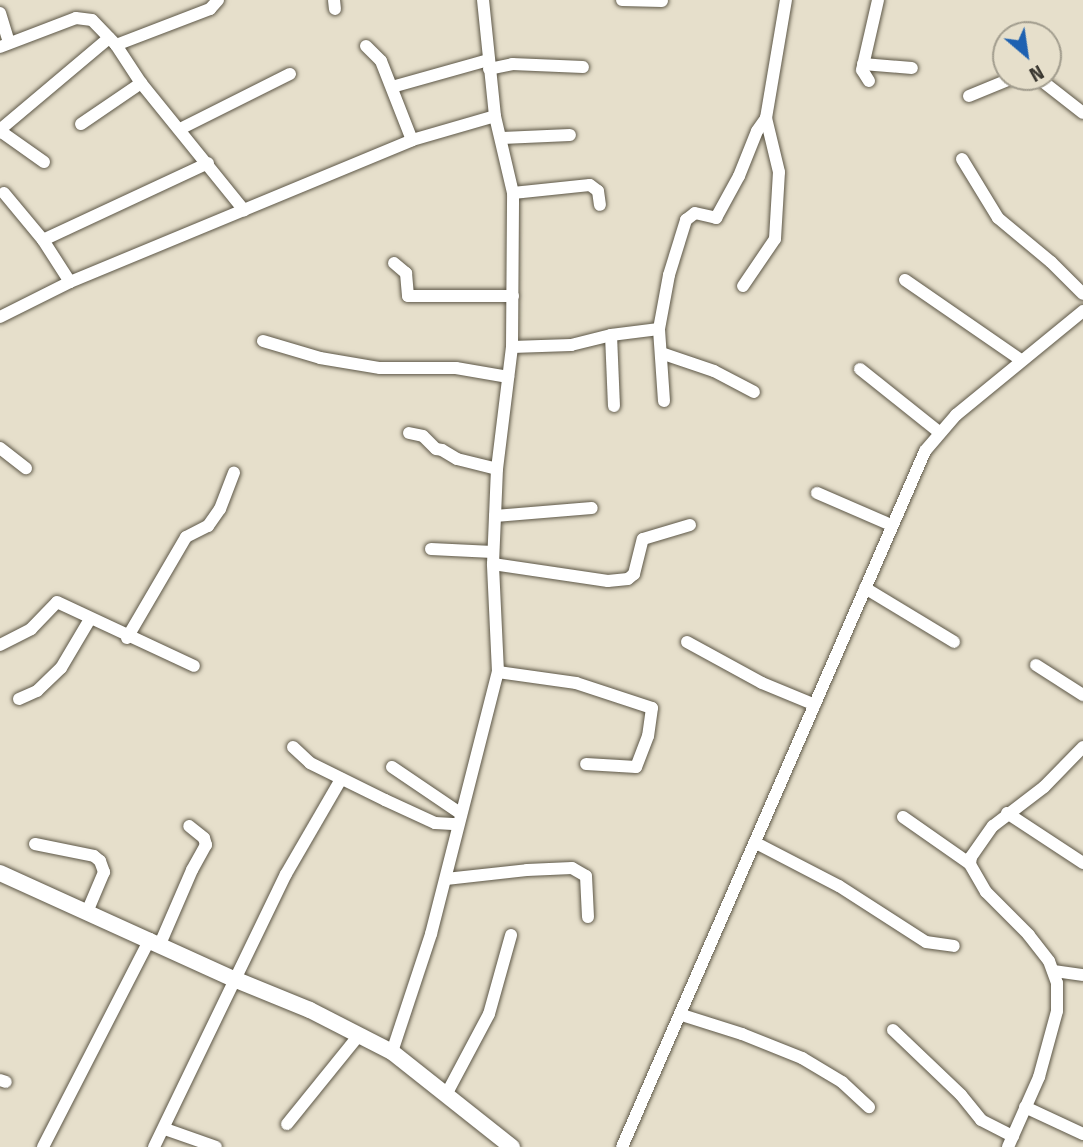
<!DOCTYPE html>
<style>
body{margin:0}
#map{position:relative;width:1083px;height:1147px;overflow:hidden;background:#e6dfcb;font-family:"Fira Sans",sans-serif}
div>[style]{position:absolute}
.roads{filter:drop-shadow(0 0 2px #5d5747) drop-shadow(0 0 2px #5d5747)}
.street>*{height:12px;margin:-6px;padding:0 6px;transform-origin:6px;border-radius:6px;background:#fff}
.secondary>*{height:16px;margin:-8px;padding:0 8px;transform-origin:8px;border-radius:8px;background:#fff}
span{translate:-50% -50%;white-space:nowrap;text-align:center;line-height:1.15;-webkit-text-stroke:7px #e6dfcb;paint-order:stroke}
.north{position:absolute;left:992px;top:21px;width:70px;height:70px;box-sizing:border-box;background:#e6dfcb;border:2px solid #a29d8e;border-radius:50%;rotate:151deg;font-size:19px;font-weight:700;line-height:28px;text-align:center;color:#3c3932}
.north::after{content:'';display:block;margin:auto;width:24px;height:32px;background:#1e61b1;clip-path:polygon(50% 0,100% 100%,50% 72%,0 100%)}
</style>
<div id="map">
<div class="roads">
<div class="street">
<i style="left:334px;top:0;width:9px;rotate:84deg"></i>
<i style="left:622px;top:0;width:40px;rotate:1.4deg"></i>
<i style="left:0;top:13px;width:31px;rotate:73deg"></i>
<i style="left:116px;top:45px;width:101px;rotate:-21deg"></i>
<i style="left:210px;top:9px;width:12px;rotate:-48deg"></i>
<i style="left:366px;top:46px;width:21px;rotate:45deg"></i>
<i style="left:381px;top:61px;width:85px;rotate:68.6deg"></i>
<i style="left:0;top:47px;width:81px;rotate:-20.9deg"></i>
<i style="left:76px;top:18px;width:16px;rotate:7deg"></i>
<i style="left:92px;top:20px;width:35px;rotate:46deg"></i>
<i style="left:116px;top:45px;width:45px;rotate:56.7deg"></i>
<i style="left:141px;top:83px;width:164px;rotate:51deg"></i>
<i style="left:863px;top:64px;width:49px;rotate:4.7deg"></i>
<i style="left:489px;top:69px;width:24px;rotate:-12deg"></i>
<i style="left:512px;top:64px;width:71px;rotate:2.4deg"></i>
<i style="left:1037px;top:77px;width:58px;rotate:38deg"></i>
<i style="left:869px;top:81px;width:13px;rotate:-122deg"></i>
<i style="left:862px;top:70px;width:72px;rotate:-77.1deg"></i>
<i style="left:392px;top:87px;width:100px;rotate:-15.7deg"></i>
<i style="left:969px;top:96px;width:50px;rotate:-22.4deg"></i>
<i style="left:81px;top:124px;width:73px;rotate:-34.3deg"></i>
<i style="left:180px;top:129px;width:123px;rotate:-26.6deg"></i>
<i style="left:502px;top:138px;width:68px;rotate:-2.5deg"></i>
<i style="left:962px;top:159px;width:69px;rotate:58.6deg"></i>
<i style="left:998px;top:218px;width:69px;rotate:39.7deg"></i>
<i style="left:1051px;top:262px;width:45px;rotate:45deg"></i>
<i style="left:44px;top:162px;width:50px;rotate:-144.7deg"></i>
<i style="left:3px;top:133px;width:5px;rotate:-101deg"></i>
<i style="left:2px;top:128px;width:140px;rotate:-40.1deg"></i>
<i style="left:4px;top:193px;width:61px;rotate:50.3deg"></i>
<i style="left:43px;top:240px;width:50px;rotate:57.3deg"></i>
<i style="left:513px;top:193px;width:77px;rotate:-5.9deg"></i>
<i style="left:590px;top:185px;width:10px;rotate:37deg"></i>
<i style="left:598px;top:191px;width:14px;rotate:82deg"></i>
<i style="left:43px;top:240px;width:182px;rotate:-25deg"></i>
<i style="left:394px;top:263px;width:16px;rotate:40deg"></i>
<i style="left:406px;top:273px;width:23px;rotate:85deg"></i>
<i style="left:408px;top:296px;width:105px"></i>
<i style="left:905px;top:280px;width:141px;rotate:34.6deg"></i>
<i style="left:743px;top:286px;width:57px;rotate:-55.8deg"></i>
<i style="left:775px;top:239px;width:67px;rotate:-86.6deg"></i>
<i style="left:779px;top:172px;width:56px;rotate:-103.5deg"></i>
<i style="left:0;top:317px;width:78px;rotate:-26.6deg"></i>
<i style="left:70px;top:282px;width:370px;rotate:-22.5deg"></i>
<i style="left:412px;top:140px;width:86px;rotate:-16.1deg"></i>
<i style="left:611px;top:335px;width:71px;rotate:87.6deg"></i>
<i style="left:263px;top:341px;width:59px;rotate:16.6deg"></i>
<i style="left:320px;top:358px;width:61px;rotate:9.5deg"></i>
<i style="left:380px;top:368px;width:76px"></i>
<i style="left:456px;top:368px;width:53px;rotate:9.8deg"></i>
<i style="left:512px;top:347px;width:59px;rotate:-1.9deg"></i>
<i style="left:571px;top:345px;width:41px;rotate:-14deg"></i>
<i style="left:611px;top:335px;width:48px;rotate:-7.1deg"></i>
<i style="left:661px;top:353px;width:56px;rotate:18.8deg"></i>
<i style="left:714px;top:371px;width:45px;rotate:27.7deg"></i>
<i style="left:860px;top:369px;width:101px;rotate:38.6deg"></i>
<i style="left:664px;top:401px;width:72px;rotate:-94deg"></i>
<i style="left:659px;top:329px;width:55px;rotate:-79.5deg"></i>
<i style="left:669px;top:275px;width:58px;rotate:-72.8deg"></i>
<i style="left:686px;top:220px;width:11px;rotate:-38deg"></i>
<i style="left:695px;top:213px;width:22px;rotate:13deg"></i>
<i style="left:716px;top:218px;width:48px;rotate:-61.3deg"></i>
<i style="left:739px;top:176px;width:48px;rotate:-68.2deg"></i>
<i style="left:757px;top:131px;width:16px;rotate:-55deg"></i>
<i style="left:766px;top:118px;width:120px;rotate:-80.4deg"></i>
<i style="left:409px;top:433px;width:14px;rotate:12deg"></i>
<i style="left:423px;top:436px;width:18px;rotate:45deg"></i>
<i style="left:436px;top:449px;width:6px;rotate:9deg"></i>
<i style="left:442px;top:450px;width:17px;rotate:31deg"></i>
<i style="left:457px;top:459px;width:41px;rotate:14deg"></i>
<i style="left:0;top:448px;width:33px;rotate:38deg"></i>
<i style="left:817px;top:493px;width:81px;rotate:23.4deg"></i>
<i style="left:495px;top:516px;width:97px;rotate:-4.7deg"></i>
<i style="left:431px;top:549px;width:62px;rotate:2.8deg"></i>
<i style="left:493px;top:564px;width:116px;rotate:8.4deg"></i>
<i style="left:608px;top:581px;width:20px;rotate:-6deg"></i>
<i style="left:628px;top:579px;width:8px;rotate:-40deg"></i>
<i style="left:634px;top:574px;width:36px;rotate:-76deg"></i>
<i style="left:643px;top:539px;width:49px;rotate:-16.6deg"></i>
<i style="left:865px;top:588px;width:104px;rotate:31.2deg"></i>
<i style="left:127px;top:638px;width:117px;rotate:-59.7deg"></i>
<i style="left:186px;top:537px;width:25px;rotate:-27deg"></i>
<i style="left:208px;top:526px;width:21px;rotate:-55deg"></i>
<i style="left:220px;top:509px;width:39px;rotate:-69deg"></i>
<i style="left:687px;top:642px;width:85px;rotate:28.7deg"></i>
<i style="left:762px;top:683px;width:57px;rotate:22.5deg"></i>
<i style="left:0;top:645px;width:35px;rotate:-27deg"></i>
<i style="left:31px;top:629px;width:37px;rotate:-46deg"></i>
<i style="left:57px;top:602px;width:151px;rotate:25deg"></i>
<i style="left:1036px;top:665px;width:56px;rotate:32.6deg"></i>
<i style="left:498px;top:672px;width:79px;rotate:8deg"></i>
<i style="left:576px;top:683px;width:80px;rotate:18.2deg"></i>
<i style="left:652px;top:708px;width:28px;rotate:98deg"></i>
<i style="left:648px;top:736px;width:33px;rotate:111deg"></i>
<i style="left:636px;top:767px;width:50px;rotate:-176.6deg"></i>
<i style="left:19px;top:699px;width:20px;rotate:-24deg"></i>
<i style="left:37px;top:691px;width:33px;rotate:-44deg"></i>
<i style="left:61px;top:668px;width:57px;rotate:-59.4deg"></i>
<i style="left:293px;top:747px;width:23px;rotate:43deg"></i>
<i style="left:310px;top:763px;width:84px;rotate:26.3deg"></i>
<i style="left:385px;top:800px;width:55px;rotate:24.7deg"></i>
<i style="left:435px;top:823px;width:22px;rotate:3deg"></i>
<i style="left:392px;top:767px;width:82px;rotate:34.1deg"></i>
<i style="left:1007px;top:813px;width:91px;rotate:33.3deg"></i>
<i style="left:903px;top:817px;width:82px;rotate:35deg"></i>
<i style="left:756px;top:843px;width:93px;rotate:27.4deg"></i>
<i style="left:839px;top:886px;width:103px;rotate:32.8deg"></i>
<i style="left:926px;top:942px;width:28px;rotate:8deg"></i>
<i style="left:35px;top:844px;width:60px;rotate:11.5deg"></i>
<i style="left:94px;top:856px;width:8px;rotate:40deg"></i>
<i style="left:100px;top:861px;width:12px;rotate:70deg"></i>
<i style="left:104px;top:872px;width:43px;rotate:113deg"></i>
<i style="left:446px;top:879px;width:81px;rotate:-6.3deg"></i>
<i style="left:527px;top:870px;width:45px;rotate:-2.5deg"></i>
<i style="left:572px;top:868px;width:16px;rotate:30deg"></i>
<i style="left:586px;top:876px;width:41px;rotate:87.2deg"></i>
<i style="left:160px;top:944px;width:81px;rotate:-66.6deg"></i>
<i style="left:192px;top:870px;width:29px;rotate:-61deg"></i>
<i style="left:206px;top:845px;width:7px;rotate:-106deg"></i>
<i style="left:204px;top:838px;width:19px;rotate:-141deg"></i>
<i style="left:1054px;top:971px;width:29px;rotate:8deg"></i>
<i style="left:682px;top:1015px;width:63px;rotate:17.6deg"></i>
<i style="left:742px;top:1034px;width:65px;rotate:21.8deg"></i>
<i style="left:802px;top:1058px;width:47px;rotate:31deg"></i>
<i style="left:842px;top:1082px;width:37px;rotate:43deg"></i>
<i style="left:893px;top:1030px;width:94px;rotate:43.7deg"></i>
<i style="left:961px;top:1095px;width:32px;rotate:51deg"></i>
<i style="left:981px;top:1120px;width:36px;rotate:27deg"></i>
<i style="left:392px;top:1052px;width:124px;rotate:-71.7deg"></i>
<i style="left:431px;top:934px;width:270px;rotate:-75.7deg"></i>
<i style="left:498px;top:672px;width:108px;rotate:-92.7deg"></i>
<i style="left:493px;top:564px;width:95px;rotate:-87.6deg"></i>
<i style="left:497px;top:469px;width:123px;rotate:-83deg"></i>
<i style="left:512px;top:347px;width:154px;rotate:-89.6deg"></i>
<i style="left:513px;top:193px;width:79px;rotate:-103.2deg"></i>
<i style="left:495px;top:116px;width:117px;rotate:-95.9deg"></i>
<i style="left:0;top:1080px;width:6px;rotate:18deg"></i>
<i style="left:447px;top:1093px;width:89px;rotate:-62deg"></i>
<i style="left:489px;top:1014px;width:82px;rotate:-74.4deg"></i>
<i style="left:1025px;top:1107px;width:64px;rotate:25deg"></i>
<i style="left:287px;top:1124px;width:114px;rotate:-51deg"></i>
<i style="left:165px;top:1129px;width:54px;rotate:19.4deg"></i>
<i style="left:43px;top:1147px;width:234px;rotate:-62.8deg"></i>
<i style="left:154px;top:1147px;width:303px;rotate:-64.2deg"></i>
<i style="left:286px;top:874px;width:110px;rotate:-59.9deg"></i>
<i style="left:622px;top:1147px;width:759px;rotate:-66.47deg"></i>
<i style="left:925px;top:451px;width:48px;rotate:-49.3deg"></i>
<i style="left:956px;top:415px;width:164px;rotate:-39.3deg"></i>
<i style="left:1008px;top:1147px;width:77px;rotate:-66.1deg"></i>
<i style="left:1039px;top:1077px;width:68px;rotate:-74.7deg"></i>
<i style="left:1057px;top:1011px;width:28px;rotate:-90deg"></i>
<i style="left:1057px;top:983px;width:23px;rotate:-110deg"></i>
<i style="left:1049px;top:961px;width:33px;rotate:-128deg"></i>
<i style="left:1029px;top:935px;width:61px;rotate:-135deg"></i>
<i style="left:986px;top:892px;width:32px;rotate:-120deg"></i>
<i style="left:970px;top:864px;width:7px;rotate:-82deg"></i>
<i style="left:971px;top:857px;width:38px;rotate:-55deg"></i>
<i style="left:993px;top:826px;width:64px;rotate:-37.4deg"></i>
<i style="left:1044px;top:787px;width:56px;rotate:-45.7deg"></i>
</div>
<div class="secondary">
<i style="left:0;top:873px;width:257px;rotate:24.4deg"></i>
<i style="left:234px;top:979px;width:82px;rotate:22.2deg"></i>
<i style="left:310px;top:1010px;width:92px;rotate:27.1deg"></i>
<i style="left:392px;top:1052px;width:153px;rotate:38.4deg"></i>
</div>
</div>
<div class="north">N</div>
</div>
